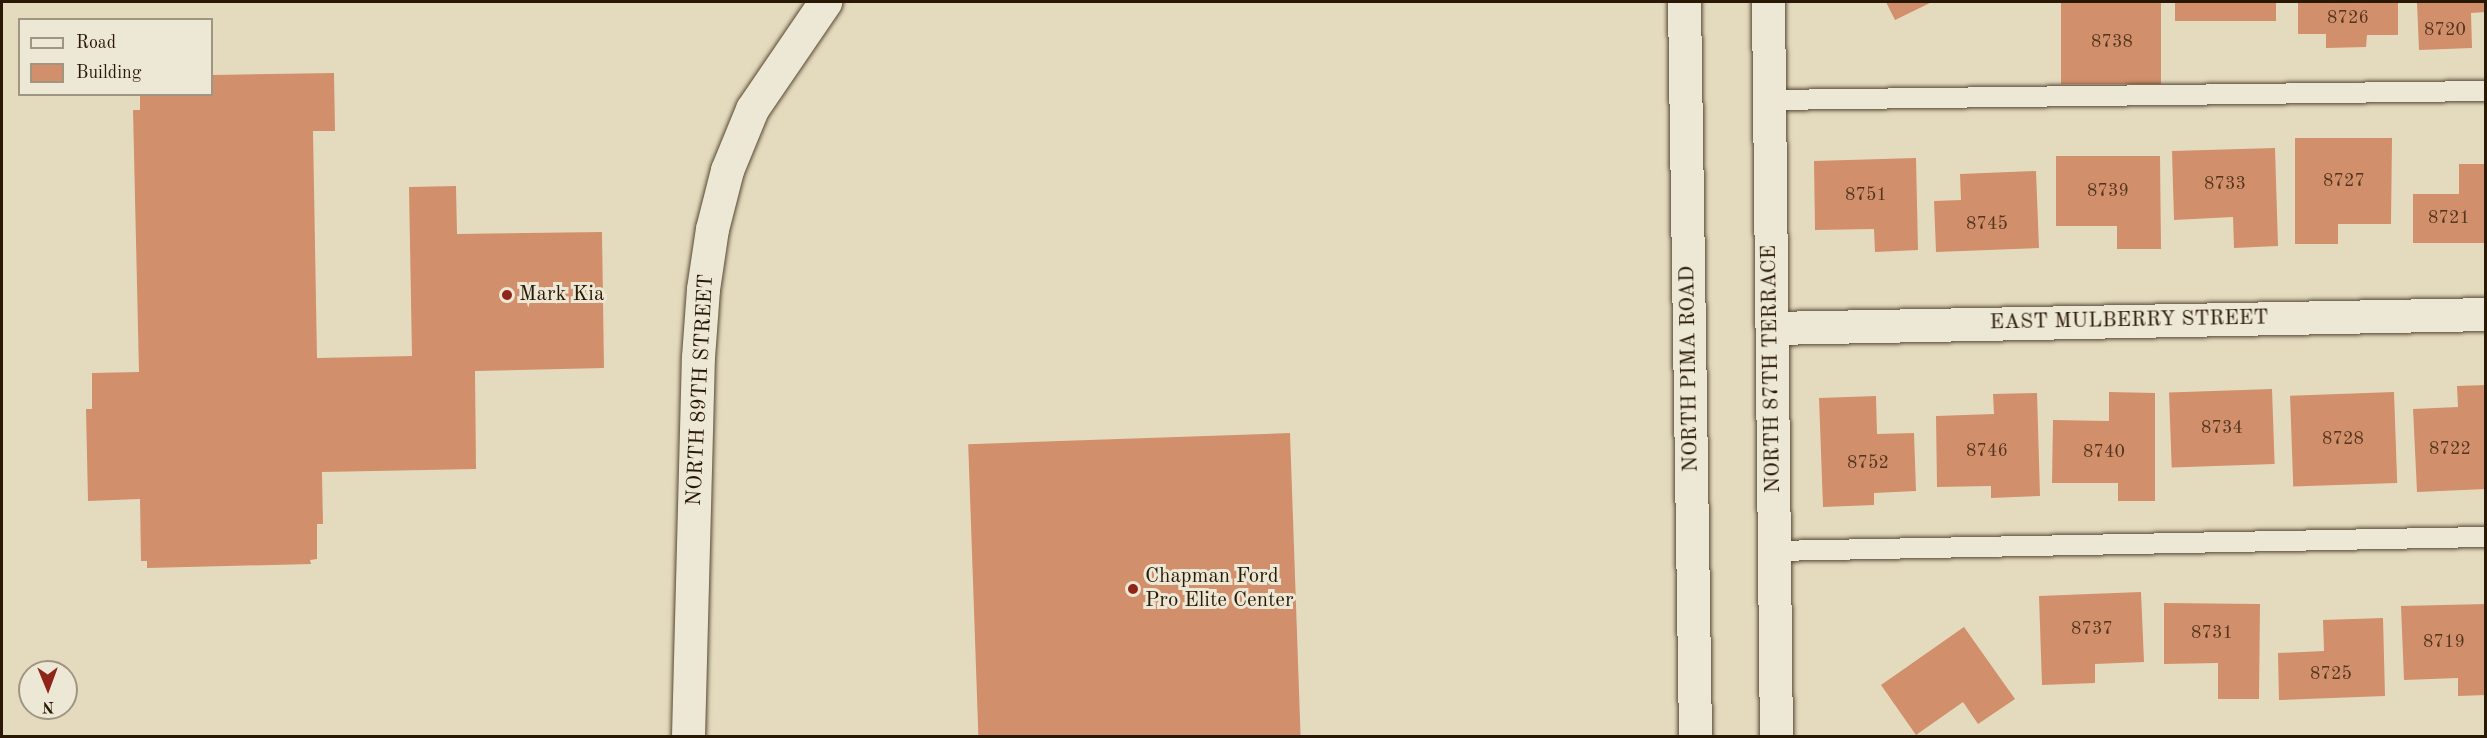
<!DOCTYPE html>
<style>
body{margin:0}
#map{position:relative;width:2487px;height:738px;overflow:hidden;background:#e4dbbf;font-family:"Old Standard TT",serif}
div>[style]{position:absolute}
.building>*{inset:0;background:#d28f6b;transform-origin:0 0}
.roads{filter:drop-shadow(0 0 2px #584932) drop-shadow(0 0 2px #584932)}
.lane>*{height:20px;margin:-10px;padding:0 10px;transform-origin:10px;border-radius:10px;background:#ede8d5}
.street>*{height:33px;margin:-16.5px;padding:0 16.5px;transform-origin:16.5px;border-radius:16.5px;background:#ede8d5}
.secondary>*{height:33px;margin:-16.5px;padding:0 16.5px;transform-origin:16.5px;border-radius:16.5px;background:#ede8d5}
.dots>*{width:16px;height:16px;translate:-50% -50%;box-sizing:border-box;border:3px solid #ede8d5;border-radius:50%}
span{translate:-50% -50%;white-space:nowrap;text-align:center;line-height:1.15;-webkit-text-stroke:6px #ede8d5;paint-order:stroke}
.number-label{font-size:18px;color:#53361d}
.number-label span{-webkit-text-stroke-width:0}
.poi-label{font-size:21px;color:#291803}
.left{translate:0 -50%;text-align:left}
.street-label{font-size:21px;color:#291803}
.frame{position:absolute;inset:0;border:3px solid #291803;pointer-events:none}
.legend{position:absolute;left:18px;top:18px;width:195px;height:78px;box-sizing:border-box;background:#ede8d5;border:2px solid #9f9581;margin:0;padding:8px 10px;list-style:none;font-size:18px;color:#291803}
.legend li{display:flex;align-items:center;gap:12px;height:30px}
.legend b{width:30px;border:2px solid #9f9581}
.north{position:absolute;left:18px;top:660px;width:60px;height:60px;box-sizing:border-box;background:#ede8d5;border:2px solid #9f9581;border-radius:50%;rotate:179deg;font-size:16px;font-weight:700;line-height:24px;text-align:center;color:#291803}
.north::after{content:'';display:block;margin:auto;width:21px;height:27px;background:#8f2418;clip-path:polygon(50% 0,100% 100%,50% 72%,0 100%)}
</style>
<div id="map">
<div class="building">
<i style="clip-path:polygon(1886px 2px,1932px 2px,1895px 20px)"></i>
<i style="left:2061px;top:2px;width:100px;height:82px"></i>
<i style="left:2175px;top:2px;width:101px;height:19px"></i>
<i style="clip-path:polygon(2298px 2px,2398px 2px,2398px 35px,2367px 35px,2366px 47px,2326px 48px,2326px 34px,2298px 34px)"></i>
<i style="clip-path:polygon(2417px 2px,2486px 2px,2486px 12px,2471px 13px,2472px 48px,2419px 50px)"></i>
<i style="clip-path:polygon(334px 73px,335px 131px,313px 131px,317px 358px,412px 356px,409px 187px,456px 186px,457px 234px,602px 232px,604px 368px,475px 371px,476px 469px,322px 472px,323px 524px,317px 524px,317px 559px,310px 560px,311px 564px,147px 568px,147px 561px,141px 561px,140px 499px,88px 501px,86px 409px,92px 409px,92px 373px,139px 372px,133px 110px,140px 110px,140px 94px,212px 94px,212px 75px)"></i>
<i style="clip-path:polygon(2295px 138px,2392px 138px,2391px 224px,2338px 224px,2338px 244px,2295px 244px)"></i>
<i style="clip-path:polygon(2275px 148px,2278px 246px,2234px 248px,2233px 217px,2174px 220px,2172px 151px)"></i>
<i style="clip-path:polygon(2056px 156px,2160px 156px,2161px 249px,2117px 249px,2117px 226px,2056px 226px)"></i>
<i style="clip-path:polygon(1916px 158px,1918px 250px,1875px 252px,1874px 229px,1815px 230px,1814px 161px)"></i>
<i style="clip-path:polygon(2459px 164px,2486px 164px,2486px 243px,2413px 243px,2413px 194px,2459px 194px)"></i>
<i style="clip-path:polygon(2036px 171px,2039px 248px,1936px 252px,1934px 201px,1961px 200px,1960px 174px)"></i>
<i style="clip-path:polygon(2486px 385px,2486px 489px,2417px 492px,2413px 409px,2458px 407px,2457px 386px)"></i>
<i style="left:2272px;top:389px;width:75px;height:103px;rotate:88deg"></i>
<i style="clip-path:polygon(2109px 392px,2155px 393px,2155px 501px,2118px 501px,2118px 483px,2052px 483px,2053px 420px,2109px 421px)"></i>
<i style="left:2394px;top:392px;width:91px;height:104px;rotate:88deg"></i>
<i style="clip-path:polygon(2037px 393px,2040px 496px,1991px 498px,1991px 486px,1937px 487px,1936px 416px,1994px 414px,1993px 394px)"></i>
<i style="clip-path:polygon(1876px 396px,1877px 434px,1914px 433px,1916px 491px,1874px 493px,1874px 505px,1823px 507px,1819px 398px)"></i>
<i style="left:1290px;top:433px;width:303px;height:322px;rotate:88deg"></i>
<i style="clip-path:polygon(2141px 592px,2144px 662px,2095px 664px,2095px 683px,2042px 685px,2039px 596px)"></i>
<i style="clip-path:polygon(2164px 603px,2260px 604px,2259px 699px,2218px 699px,2218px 663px,2164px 664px)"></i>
<i style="clip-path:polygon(2486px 604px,2486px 695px,2458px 696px,2458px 678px,2404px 680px,2401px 606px)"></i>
<i style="clip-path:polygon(2383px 618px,2385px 696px,2279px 700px,2278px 653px,2324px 651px,2323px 620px)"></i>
<i style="clip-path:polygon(1964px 627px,2015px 699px,1978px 724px,1963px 702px,1916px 735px,1881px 685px)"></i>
</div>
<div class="roads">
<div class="lane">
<i style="left:1769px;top:100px;width:717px;rotate:-0.72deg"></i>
<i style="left:1774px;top:551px;width:712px;rotate:-1.13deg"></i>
</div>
<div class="street">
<i style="left:1768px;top:2px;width:734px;rotate:89.38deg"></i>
<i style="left:1772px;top:328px;width:714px;rotate:-1.12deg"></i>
</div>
<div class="secondary">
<i style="left:1684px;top:2px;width:734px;rotate:89.14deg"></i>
<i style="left:688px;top:736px;width:379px;rotate:-88.5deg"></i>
<i style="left:698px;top:357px;width:68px;rotate:-85.8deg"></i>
<i style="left:703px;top:289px;width:61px;rotate:-81.5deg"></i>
<i style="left:712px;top:229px;width:61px;rotate:-75.7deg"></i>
<i style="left:727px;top:170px;width:66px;rotate:-67.7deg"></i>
<i style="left:752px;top:109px;width:130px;rotate:-55.7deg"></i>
</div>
</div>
<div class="dots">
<i style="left:507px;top:295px;background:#8f2418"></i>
<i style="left:1133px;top:589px;background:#8f2418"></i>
</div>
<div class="number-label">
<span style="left:2348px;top:18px">8726</span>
<span style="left:2445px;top:30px">8720</span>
<span style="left:2112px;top:42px">8738</span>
<span style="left:2344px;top:181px">8727</span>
<span style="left:2225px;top:184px">8733</span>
<span style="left:2108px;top:191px">8739</span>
<span style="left:1866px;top:195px">8751</span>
<span style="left:2449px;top:218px">8721</span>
<span style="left:1987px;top:224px">8745</span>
<span style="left:2222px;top:428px">8734</span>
<span style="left:2343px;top:439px">8728</span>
<span style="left:2450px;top:449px">8722</span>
<span style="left:1987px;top:451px">8746</span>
<span style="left:2104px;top:452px">8740</span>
<span style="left:1868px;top:463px">8752</span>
<span style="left:2092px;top:629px">8737</span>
<span style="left:2212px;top:633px">8731</span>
<span style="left:2444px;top:642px">8719</span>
<span style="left:2331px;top:674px">8725</span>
</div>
<div class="poi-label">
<span class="left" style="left:519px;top:295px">Mark Kia</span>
<span class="left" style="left:1145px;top:589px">Chapman Ford<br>Pro Elite Center</span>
</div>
<div class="street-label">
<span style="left:2129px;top:321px;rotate:-1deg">EAST MULBERRY STREET</span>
<span style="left:1690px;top:369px;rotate:-91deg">NORTH PIMA ROAD</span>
<span style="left:1772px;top:369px;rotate:-91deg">NORTH 87TH TERRACE</span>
<span style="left:701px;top:390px;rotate:-87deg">NORTH 89TH STREET</span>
</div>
<div class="frame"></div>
<ul class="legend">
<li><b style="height:8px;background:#ede8d5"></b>Road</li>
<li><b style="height:16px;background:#d28f6b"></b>Building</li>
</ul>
<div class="north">N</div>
</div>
